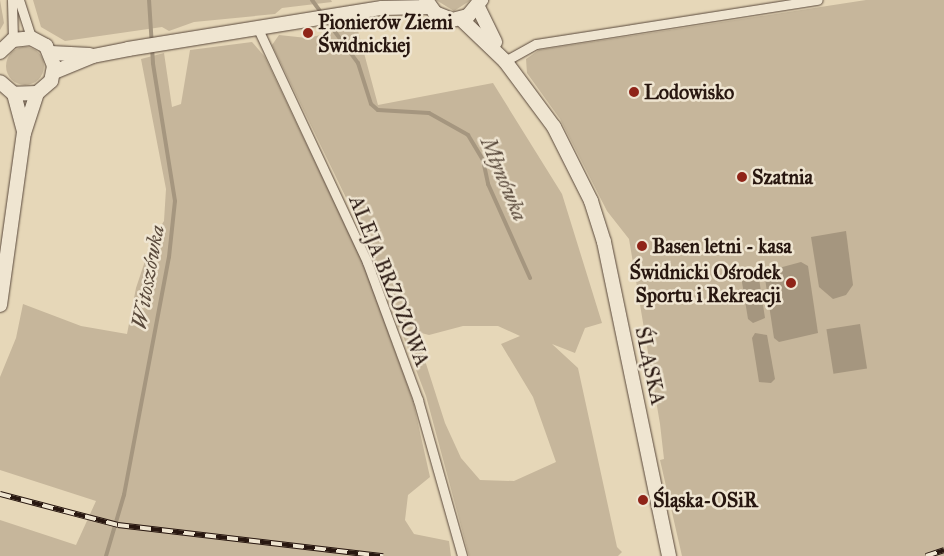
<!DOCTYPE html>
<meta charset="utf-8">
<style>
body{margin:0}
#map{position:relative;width:944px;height:556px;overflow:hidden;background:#e6d7b8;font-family:"IM FELL Great Primer",serif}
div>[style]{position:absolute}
.green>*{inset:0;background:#c6b69b}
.round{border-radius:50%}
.water>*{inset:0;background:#a5967f;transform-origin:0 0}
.stream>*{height:4px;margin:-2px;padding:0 2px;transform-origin:2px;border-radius:2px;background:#a5967f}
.roads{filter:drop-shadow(0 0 1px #58473a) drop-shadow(0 0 1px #58473a)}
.street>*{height:9px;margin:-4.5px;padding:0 4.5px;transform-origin:4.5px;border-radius:4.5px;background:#efe5d1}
.secondary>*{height:14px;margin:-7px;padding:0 7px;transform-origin:7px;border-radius:7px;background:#efe5d1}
.rail>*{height:5.5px;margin-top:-2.75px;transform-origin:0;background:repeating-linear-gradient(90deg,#efe5d1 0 11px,#281710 0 22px);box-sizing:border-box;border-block:1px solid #281710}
.dots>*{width:14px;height:14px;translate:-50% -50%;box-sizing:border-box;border:2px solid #efe5d1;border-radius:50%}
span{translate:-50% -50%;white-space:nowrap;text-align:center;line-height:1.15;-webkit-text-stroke:5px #efe5d1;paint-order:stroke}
.poi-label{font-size:20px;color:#281710;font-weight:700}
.left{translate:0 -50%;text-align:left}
.right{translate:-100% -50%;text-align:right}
.street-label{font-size:20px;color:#281710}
.water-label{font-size:21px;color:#5a4a3c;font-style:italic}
</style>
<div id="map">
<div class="green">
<i style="clip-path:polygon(0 0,4px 23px,0 30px)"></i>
<i style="clip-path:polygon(33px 0,331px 0,332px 2px,282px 8px,275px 14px,194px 22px,169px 31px,162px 27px,65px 41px,41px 27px)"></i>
<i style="clip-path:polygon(436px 0,471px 0,454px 11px)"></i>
<i style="clip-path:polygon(866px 0,944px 0,944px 556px,682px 556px,660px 460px,664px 459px,660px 424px,629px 239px,607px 211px,560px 119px,527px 73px,526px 59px,539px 50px)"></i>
<i style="clip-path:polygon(357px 27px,378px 105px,493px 83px,562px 194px,602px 323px,585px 328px,575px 353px,552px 344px,578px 368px,617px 547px,622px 552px,618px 556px,469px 556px,426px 396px,403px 336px,412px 337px,421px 348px,445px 423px,461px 458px,480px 480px,514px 481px,556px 462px,533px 397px,501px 344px,520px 336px,498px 326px,463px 326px,429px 335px,398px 327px,391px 300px,351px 208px,272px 45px,279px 35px,307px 38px)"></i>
<i style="clip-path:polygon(252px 42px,265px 57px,364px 265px,413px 401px,430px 477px,408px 495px,405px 520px,414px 534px,449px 541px,451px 556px,0 556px,0 520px,76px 545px,96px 501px,0 470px,0 377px,16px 338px,23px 304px,81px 326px,127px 334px,136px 288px,152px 240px,164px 221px,166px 189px,141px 59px,164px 53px,172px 107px,181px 104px,190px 50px)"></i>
<i class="round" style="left:6px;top:47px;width:38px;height:38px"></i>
</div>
<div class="water">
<i style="clip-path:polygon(846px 231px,853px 285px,846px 295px,833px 299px,819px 287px,811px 237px)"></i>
<i style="clip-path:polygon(801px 262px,808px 266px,818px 333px,779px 342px,774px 338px,764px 272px)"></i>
<i style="clip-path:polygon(753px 269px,758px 272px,765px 318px,753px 323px,748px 319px,741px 276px)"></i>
<i style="left:860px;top:324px;width:45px;height:34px;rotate:81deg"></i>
<i style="clip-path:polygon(755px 333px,767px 335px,775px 379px,771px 383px,759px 382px,752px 338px)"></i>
</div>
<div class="stream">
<i style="left:312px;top:0;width:19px;rotate:54deg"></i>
<i style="left:327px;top:21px;width:52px;rotate:53.6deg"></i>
<i style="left:358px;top:63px;width:43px;rotate:72.4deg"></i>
<i style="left:371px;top:104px;width:9px;rotate:41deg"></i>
<i style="left:378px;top:110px;width:51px;rotate:3.4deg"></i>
<i style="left:429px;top:113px;width:45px;rotate:29.4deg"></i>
<i style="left:468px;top:135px;width:29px;rotate:59deg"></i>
<i style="left:483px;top:160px;width:25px;rotate:78deg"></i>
<i style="left:488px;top:184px;width:103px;rotate:65.9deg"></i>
<i style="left:106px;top:556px;width:64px;rotate:-73.6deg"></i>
<i style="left:124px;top:495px;width:242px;rotate:-79.3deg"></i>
<i style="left:169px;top:257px;width:56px;rotate:-83.9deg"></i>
<i style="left:175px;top:201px;width:140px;rotate:-99.1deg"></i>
<i style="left:153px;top:63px;width:63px;rotate:-93.6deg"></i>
</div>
<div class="roads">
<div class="street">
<i style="left:12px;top:0;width:40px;rotate:88.6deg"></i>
<i style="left:19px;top:0;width:40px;rotate:72deg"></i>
<i style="left:258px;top:29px;width:257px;rotate:64.9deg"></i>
<i style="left:367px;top:262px;width:147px;rotate:69.7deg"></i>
<i style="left:418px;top:400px;width:162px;rotate:74.2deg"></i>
<i style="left:505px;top:61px;width:35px;rotate:-29deg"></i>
<i style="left:536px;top:44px;width:285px;rotate:-8.9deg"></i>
</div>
<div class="secondary">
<i style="left:426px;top:0;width:16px;rotate:55deg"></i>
<i style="left:435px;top:13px;width:18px;rotate:22deg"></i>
<i style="left:452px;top:20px;width:16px;rotate:-14deg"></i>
<i style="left:468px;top:16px;width:21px;rotate:-51deg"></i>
<i style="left:478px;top:7px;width:39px;rotate:64deg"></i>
<i style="left:461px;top:19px;width:61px;rotate:43.7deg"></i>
<i style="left:505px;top:61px;width:82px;rotate:53.4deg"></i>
<i style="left:554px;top:127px;width:83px;rotate:63.4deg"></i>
<i style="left:591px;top:201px;width:43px;rotate:72.4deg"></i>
<i style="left:604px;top:242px;width:321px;rotate:78.3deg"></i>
<i style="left:0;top:52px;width:18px;rotate:-43deg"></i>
<i style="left:13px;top:40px;width:18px;rotate:-6deg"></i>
<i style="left:31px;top:38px;width:17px;rotate:28deg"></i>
<i style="left:46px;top:46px;width:22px;rotate:68deg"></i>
<i style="left:54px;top:66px;width:15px;rotate:101deg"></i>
<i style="left:51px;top:81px;width:18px;rotate:139deg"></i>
<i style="left:37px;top:93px;width:23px;rotate:178deg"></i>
<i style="left:14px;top:94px;width:18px;rotate:-139deg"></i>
<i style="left:51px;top:53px;width:39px;rotate:3deg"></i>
<i style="left:54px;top:72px;width:42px;rotate:-22.3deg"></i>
<i style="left:93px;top:56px;width:36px;rotate:-11deg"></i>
<i style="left:128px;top:49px;width:257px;rotate:-9.2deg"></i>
<i style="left:382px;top:8px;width:47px;rotate:-1.2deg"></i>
<i style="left:14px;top:94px;width:39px;rotate:75deg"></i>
<i style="left:0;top:305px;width:174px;rotate:-82.1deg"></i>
<i style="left:24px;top:133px;width:42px;rotate:-72deg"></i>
</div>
</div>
<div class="rail">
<i style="left:0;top:494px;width:122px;rotate:14.7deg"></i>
<i style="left:118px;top:525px;width:267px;rotate:6.7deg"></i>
<i style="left:926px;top:556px;width:19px;rotate:-18deg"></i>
</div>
<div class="dots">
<i style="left:308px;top:33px;background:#8f2418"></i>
<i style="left:634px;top:92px;background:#8f2418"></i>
<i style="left:742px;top:177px;background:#8f2418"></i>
<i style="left:642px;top:246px;background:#8f2418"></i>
<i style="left:791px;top:283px;background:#8f2418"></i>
<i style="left:643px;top:500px;background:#8f2418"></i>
</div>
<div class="poi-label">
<span class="left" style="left:318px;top:34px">Pionierów Ziemi<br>Świdnickiej</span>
<span class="left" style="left:644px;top:92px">Lodowisko</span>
<span class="left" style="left:752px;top:177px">Szatnia</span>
<span class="left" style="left:652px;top:246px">Basen letni - kasa</span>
<span class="right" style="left:781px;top:284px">Świdnicki Ośrodek<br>Sportu i Rekreacji</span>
<span class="left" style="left:653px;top:500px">Śląska-OSiR</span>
</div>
<div class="street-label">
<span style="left:389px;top:281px;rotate:68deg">ALEJA BRZOZOWA</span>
<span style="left:650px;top:366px;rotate:78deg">ŚLĄSKA</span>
</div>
<div class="water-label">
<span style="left:504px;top:179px;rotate:67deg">Młynówka</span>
<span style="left:148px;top:277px;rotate:-80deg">Witoszówka</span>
</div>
</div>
